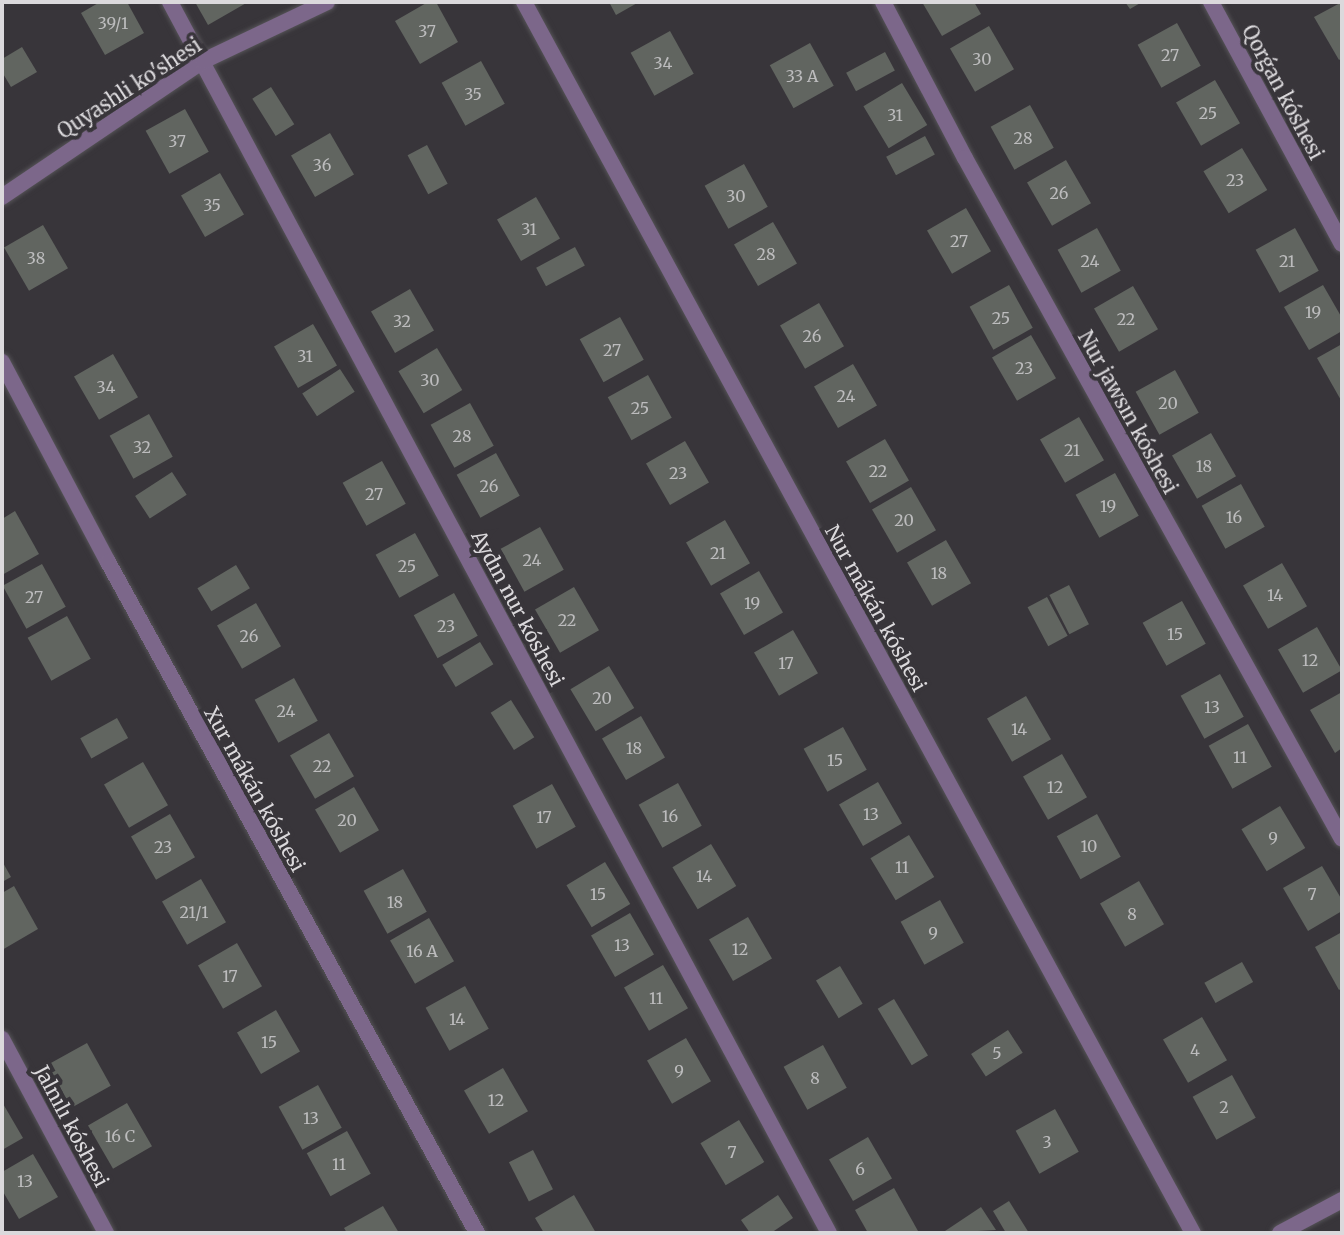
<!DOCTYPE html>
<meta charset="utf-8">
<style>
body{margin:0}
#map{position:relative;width:1344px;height:1235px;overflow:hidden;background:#38353a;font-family:Merriweather,serif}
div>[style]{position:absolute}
.building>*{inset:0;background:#616560;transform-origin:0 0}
.roads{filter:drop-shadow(0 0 2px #555357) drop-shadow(0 0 2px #555357)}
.minor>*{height:16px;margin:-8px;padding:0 8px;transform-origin:8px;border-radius:8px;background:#7c678a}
span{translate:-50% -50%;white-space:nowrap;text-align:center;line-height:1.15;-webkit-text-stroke:8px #38353a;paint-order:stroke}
.number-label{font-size:16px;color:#bcbcbd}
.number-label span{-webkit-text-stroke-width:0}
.street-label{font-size:20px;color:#dbd9dc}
.frame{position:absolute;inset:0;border:4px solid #dbd9dc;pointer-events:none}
</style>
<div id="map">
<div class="building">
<i style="clip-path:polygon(100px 2px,127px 2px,144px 33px,105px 55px,81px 13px)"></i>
<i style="clip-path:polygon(195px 2px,248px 2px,208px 25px)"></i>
<i style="clip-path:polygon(428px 2px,436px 2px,458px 42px,420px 64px,395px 21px)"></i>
<i style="clip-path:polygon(609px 2px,639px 2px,616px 15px)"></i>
<i style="clip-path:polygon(922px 2px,974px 2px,981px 14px,942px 36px)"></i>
<i style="clip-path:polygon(1125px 2px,1142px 2px,1130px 9px)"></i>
<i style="clip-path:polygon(1342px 2px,1342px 58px,1339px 60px,1314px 17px)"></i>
<i style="left:1177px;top:23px;width:49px;height:45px;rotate:61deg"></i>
<i style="left:989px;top:26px;width:50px;height:45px;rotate:60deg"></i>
<i style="left:670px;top:31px;width:49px;height:45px;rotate:61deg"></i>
<i style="left:810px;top:43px;width:49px;height:46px;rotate:61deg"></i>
<i style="clip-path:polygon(22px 47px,37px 72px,11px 87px,2px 72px,2px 59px)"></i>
<i style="left:885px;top:52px;width:21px;height:44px;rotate:62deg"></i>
<i style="left:481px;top:61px;width:49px;height:45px;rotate:61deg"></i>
<i style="left:1215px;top:80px;width:50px;height:45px;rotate:60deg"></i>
<i style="left:902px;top:83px;width:49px;height:45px;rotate:59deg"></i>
<i style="left:271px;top:87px;width:44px;height:22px;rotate:58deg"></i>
<i style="left:1030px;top:105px;width:49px;height:45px;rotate:61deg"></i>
<i style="left:185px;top:109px;width:49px;height:45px;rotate:61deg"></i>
<i style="left:330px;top:133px;width:48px;height:45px;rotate:60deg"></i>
<i style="left:925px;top:136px;width:21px;height:44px;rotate:62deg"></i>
<i style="left:427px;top:145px;width:44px;height:22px;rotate:62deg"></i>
<i style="left:1242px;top:148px;width:49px;height:45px;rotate:59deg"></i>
<i style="left:1066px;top:160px;width:50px;height:45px;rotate:60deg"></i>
<i style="left:744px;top:164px;width:49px;height:45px;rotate:61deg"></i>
<i style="left:220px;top:173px;width:48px;height:45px;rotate:60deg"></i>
<i style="left:536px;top:197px;width:48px;height:45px;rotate:60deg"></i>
<i style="left:966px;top:208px;width:50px;height:45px;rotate:60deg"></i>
<i style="left:773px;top:222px;width:48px;height:45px;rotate:60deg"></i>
<i style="left:43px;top:225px;width:50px;height:45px;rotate:60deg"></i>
<i style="left:1097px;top:228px;width:49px;height:45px;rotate:61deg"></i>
<i style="left:1295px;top:228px;width:49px;height:45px;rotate:61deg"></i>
<i style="left:575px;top:247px;width:21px;height:44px;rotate:62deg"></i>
<i style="left:1009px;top:285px;width:49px;height:45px;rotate:61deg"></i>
<i style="clip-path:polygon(1323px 285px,1342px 318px,1342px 331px,1309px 350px,1284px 307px)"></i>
<i style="left:1133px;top:286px;width:50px;height:45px;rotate:60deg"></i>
<i style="left:410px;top:289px;width:48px;height:45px;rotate:60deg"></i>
<i style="left:819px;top:303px;width:50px;height:45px;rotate:60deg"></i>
<i style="left:620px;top:317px;width:49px;height:46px;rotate:61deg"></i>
<i style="left:313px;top:324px;width:48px;height:45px;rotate:60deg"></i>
<i style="left:1031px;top:335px;width:50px;height:45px;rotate:60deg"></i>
<i style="clip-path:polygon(1342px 344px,1342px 402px,1317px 358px)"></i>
<i style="left:437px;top:348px;width:49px;height:45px;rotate:59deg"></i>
<i style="left:113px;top:354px;width:50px;height:45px;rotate:60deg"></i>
<i style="left:853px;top:364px;width:48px;height:45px;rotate:60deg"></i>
<i style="left:340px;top:369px;width:27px;height:45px;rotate:57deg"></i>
<i style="left:1175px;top:370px;width:49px;height:45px;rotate:61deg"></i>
<i style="left:648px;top:375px;width:49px;height:46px;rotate:61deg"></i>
<i style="left:470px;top:403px;width:49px;height:45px;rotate:61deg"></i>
<i style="left:149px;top:414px;width:49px;height:45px;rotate:61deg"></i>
<i style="left:1079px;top:417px;width:50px;height:45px;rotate:60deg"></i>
<i style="left:1211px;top:433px;width:50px;height:45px;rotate:60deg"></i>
<i style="left:885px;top:439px;width:48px;height:45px;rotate:60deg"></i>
<i style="left:685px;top:441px;width:48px;height:45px;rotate:60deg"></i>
<i style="left:496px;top:453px;width:49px;height:45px;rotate:61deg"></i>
<i style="left:382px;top:461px;width:49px;height:45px;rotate:61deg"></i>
<i style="left:172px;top:472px;width:27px;height:44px;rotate:57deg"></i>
<i style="left:1115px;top:473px;width:49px;height:45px;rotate:61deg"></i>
<i style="left:1241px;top:484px;width:49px;height:45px;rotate:61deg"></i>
<i style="left:911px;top:487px;width:50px;height:45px;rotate:60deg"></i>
<i style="clip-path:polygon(15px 511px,39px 554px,2px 575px,2px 519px)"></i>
<i style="left:725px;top:520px;width:50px;height:45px;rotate:60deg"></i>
<i style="left:540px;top:527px;width:49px;height:45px;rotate:61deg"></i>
<i style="left:415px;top:533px;width:49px;height:45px;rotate:61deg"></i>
<i style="left:946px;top:540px;width:50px;height:45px;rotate:60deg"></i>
<i style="left:1282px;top:563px;width:50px;height:45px;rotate:60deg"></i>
<i style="left:42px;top:564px;width:49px;height:45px;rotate:61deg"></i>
<i style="left:236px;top:565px;width:27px;height:45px;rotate:59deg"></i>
<i style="left:759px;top:571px;width:48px;height:45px;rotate:60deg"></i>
<i style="left:1069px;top:585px;width:44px;height:22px;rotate:63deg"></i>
<i style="left:574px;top:587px;width:50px;height:45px;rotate:60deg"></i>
<i style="left:454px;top:593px;width:49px;height:46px;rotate:61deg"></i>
<i style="left:1047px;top:597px;width:44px;height:22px;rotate:62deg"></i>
<i style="left:1182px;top:601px;width:49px;height:45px;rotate:61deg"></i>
<i style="left:256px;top:603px;width:50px;height:45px;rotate:60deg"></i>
<i style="left:67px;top:616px;width:49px;height:45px;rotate:61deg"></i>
<i style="left:1317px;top:627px;width:50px;height:45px;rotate:60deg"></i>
<i style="left:793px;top:630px;width:50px;height:45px;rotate:60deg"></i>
<i style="left:480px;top:642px;width:26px;height:44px;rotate:59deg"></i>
<i style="left:609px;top:666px;width:49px;height:45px;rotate:59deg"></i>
<i style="left:1220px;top:674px;width:49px;height:45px;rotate:61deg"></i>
<i style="left:294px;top:678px;width:49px;height:45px;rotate:61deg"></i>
<i style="clip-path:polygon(1342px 692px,1342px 748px,1335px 753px,1310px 710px)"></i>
<i style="left:1026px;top:696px;width:50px;height:45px;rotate:60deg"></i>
<i style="left:511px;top:700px;width:44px;height:24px;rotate:58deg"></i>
<i style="left:641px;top:716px;width:48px;height:45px;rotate:60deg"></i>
<i style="left:117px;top:718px;width:23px;height:42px;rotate:61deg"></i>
<i style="left:1248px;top:724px;width:49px;height:45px;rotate:61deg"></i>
<i style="left:843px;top:727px;width:49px;height:45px;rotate:61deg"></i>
<i style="left:329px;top:733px;width:50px;height:45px;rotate:60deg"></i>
<i style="left:1062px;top:754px;width:50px;height:45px;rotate:60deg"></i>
<i style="left:143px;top:762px;width:50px;height:45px;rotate:60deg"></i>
<i style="left:878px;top:782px;width:48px;height:45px;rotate:60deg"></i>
<i style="left:678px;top:783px;width:49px;height:45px;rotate:61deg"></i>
<i style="left:552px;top:784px;width:49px;height:45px;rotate:61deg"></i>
<i style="left:354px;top:787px;width:50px;height:45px;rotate:60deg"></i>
<i style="left:1280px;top:806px;width:49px;height:45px;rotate:59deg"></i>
<i style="left:170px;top:814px;width:50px;height:45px;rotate:60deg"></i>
<i style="left:1097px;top:814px;width:49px;height:46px;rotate:61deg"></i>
<i style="left:909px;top:835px;width:49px;height:45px;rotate:59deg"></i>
<i style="left:711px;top:844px;width:49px;height:45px;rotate:59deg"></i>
<i style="clip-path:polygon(2px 861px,11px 877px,2px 882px)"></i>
<i style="left:605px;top:862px;width:49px;height:45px;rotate:59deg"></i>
<i style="clip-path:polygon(1322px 866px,1342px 900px,1342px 911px,1308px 931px,1283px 888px)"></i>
<i style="left:403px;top:869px;width:49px;height:45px;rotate:61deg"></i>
<i style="left:201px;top:879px;width:50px;height:45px;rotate:60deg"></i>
<i style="left:1139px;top:881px;width:50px;height:45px;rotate:60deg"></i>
<i style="clip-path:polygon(14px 886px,38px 929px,2px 950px,2px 893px)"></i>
<i style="left:940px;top:900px;width:49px;height:45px;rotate:61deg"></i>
<i style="left:630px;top:913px;width:48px;height:45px;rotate:60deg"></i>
<i style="left:748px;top:917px;width:48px;height:45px;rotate:60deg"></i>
<i style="left:429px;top:918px;width:50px;height:45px;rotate:60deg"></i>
<i style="clip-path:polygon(1342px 932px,1342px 988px,1339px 990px,1315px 947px)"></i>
<i style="left:237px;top:943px;width:50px;height:45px;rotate:60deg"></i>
<i style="left:1242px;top:962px;width:23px;height:43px;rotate:61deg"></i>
<i style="left:663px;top:965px;width:50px;height:45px;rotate:60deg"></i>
<i style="left:840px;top:966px;width:44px;height:28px;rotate:59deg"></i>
<i style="left:465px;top:986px;width:49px;height:45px;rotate:61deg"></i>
<i style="left:894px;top:999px;width:66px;height:19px;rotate:59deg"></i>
<i style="left:276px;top:1010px;width:48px;height:45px;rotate:60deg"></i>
<i style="left:1202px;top:1017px;width:50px;height:45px;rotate:60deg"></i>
<i style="left:1008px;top:1030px;width:27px;height:44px;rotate:57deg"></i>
<i style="left:686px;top:1038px;width:50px;height:45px;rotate:60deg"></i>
<i style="left:87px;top:1043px;width:49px;height:45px;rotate:61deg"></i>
<i style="left:823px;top:1045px;width:49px;height:45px;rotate:61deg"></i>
<i style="left:503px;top:1068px;width:50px;height:45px;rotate:60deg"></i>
<i style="left:1232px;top:1075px;width:49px;height:45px;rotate:61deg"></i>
<i style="left:318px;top:1085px;width:49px;height:45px;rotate:61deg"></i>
<i style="clip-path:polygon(2px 1102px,23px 1138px,2px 1150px)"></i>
<i style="left:127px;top:1103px;width:50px;height:45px;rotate:60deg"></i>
<i style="left:1055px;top:1109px;width:49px;height:45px;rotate:61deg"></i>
<i style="left:739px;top:1120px;width:49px;height:45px;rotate:59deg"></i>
<i style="left:347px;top:1131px;width:49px;height:46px;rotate:61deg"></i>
<i style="left:868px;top:1137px;width:48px;height:45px;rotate:60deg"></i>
<i style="left:533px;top:1150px;width:44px;height:27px;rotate:63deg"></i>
<i style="clip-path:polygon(33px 1154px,58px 1197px,19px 1219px,2px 1190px,2px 1172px)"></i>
<i style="clip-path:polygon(894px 1188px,918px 1231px,868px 1233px,855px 1210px)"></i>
<i style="clip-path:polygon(574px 1195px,596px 1233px,544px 1233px,535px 1218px)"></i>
<i style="clip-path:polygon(778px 1195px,793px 1218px,771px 1233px,750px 1233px,741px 1220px)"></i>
<i style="clip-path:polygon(1009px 1201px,1029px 1233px,1006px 1233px,993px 1211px)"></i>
<i style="clip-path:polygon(383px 1206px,399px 1233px,347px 1233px,344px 1228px)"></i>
<i style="clip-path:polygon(981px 1207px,996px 1230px,942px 1233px)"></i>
</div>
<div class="roads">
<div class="minor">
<i style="left:170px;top:2px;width:1396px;rotate:61.84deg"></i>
<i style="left:524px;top:2px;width:1401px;rotate:61.48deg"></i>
<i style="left:883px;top:2px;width:176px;rotate:62.3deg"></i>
<i style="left:965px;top:158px;width:778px;rotate:61.03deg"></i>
<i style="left:1211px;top:2px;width:275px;rotate:61.6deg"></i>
<i style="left:2px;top:197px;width:243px;rotate:-34.1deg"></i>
<i style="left:203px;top:61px;width:137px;rotate:-25.4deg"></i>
<i style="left:2px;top:362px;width:226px;rotate:62.1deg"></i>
<i style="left:108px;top:562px;width:766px;rotate:61.19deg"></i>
<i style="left:2px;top:1039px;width:220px;rotate:61.8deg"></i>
<i style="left:1280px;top:1233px;width:70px;rotate:-28deg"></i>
</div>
</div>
<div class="number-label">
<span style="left:113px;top:23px">39/1</span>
<span style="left:427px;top:31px">37</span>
<span style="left:1170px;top:55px">27</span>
<span style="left:982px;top:59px">30</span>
<span style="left:663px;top:63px">34</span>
<span style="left:802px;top:76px">33 А</span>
<span style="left:473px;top:94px">35</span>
<span style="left:1208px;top:113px">25</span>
<span style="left:895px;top:115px">31</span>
<span style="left:1023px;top:138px">28</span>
<span style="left:177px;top:141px">37</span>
<span style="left:322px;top:165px">36</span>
<span style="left:1235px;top:180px">23</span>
<span style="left:1059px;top:193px">26</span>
<span style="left:736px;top:196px">30</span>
<span style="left:212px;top:205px">35</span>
<span style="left:529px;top:229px">31</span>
<span style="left:959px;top:241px">27</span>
<span style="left:766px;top:254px">28</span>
<span style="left:36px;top:258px">38</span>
<span style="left:1090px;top:261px">24</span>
<span style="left:1287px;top:261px">21</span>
<span style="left:1313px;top:312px">19</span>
<span style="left:1001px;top:318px">25</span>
<span style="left:1126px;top:319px">22</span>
<span style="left:402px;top:321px">32</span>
<span style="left:812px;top:336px">26</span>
<span style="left:612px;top:350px">27</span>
<span style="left:305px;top:356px">31</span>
<span style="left:1024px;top:368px">23</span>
<span style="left:430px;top:380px">30</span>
<span style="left:106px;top:387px">34</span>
<span style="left:846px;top:396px">24</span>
<span style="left:1168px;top:403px">20</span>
<span style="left:640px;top:408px">25</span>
<span style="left:462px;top:436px">28</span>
<span style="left:142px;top:447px">32</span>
<span style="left:1072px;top:450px">21</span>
<span style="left:1204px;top:466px">18</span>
<span style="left:878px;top:471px">22</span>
<span style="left:678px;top:473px">23</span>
<span style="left:489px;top:486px">26</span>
<span style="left:374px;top:494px">27</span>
<span style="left:1108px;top:506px">19</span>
<span style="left:1234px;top:517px">16</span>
<span style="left:904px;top:520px">20</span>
<span style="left:718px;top:553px">21</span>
<span style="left:532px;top:560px">24</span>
<span style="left:407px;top:566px">25</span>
<span style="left:939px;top:573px">18</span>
<span style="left:1275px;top:595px">14</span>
<span style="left:34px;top:597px">27</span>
<span style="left:752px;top:603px">19</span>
<span style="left:567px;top:620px">22</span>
<span style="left:446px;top:626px">23</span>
<span style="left:1175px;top:634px">15</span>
<span style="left:249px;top:636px">26</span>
<span style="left:1310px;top:660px">12</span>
<span style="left:786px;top:663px">17</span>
<span style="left:602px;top:698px">20</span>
<span style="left:1212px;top:707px">13</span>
<span style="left:286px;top:711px">24</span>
<span style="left:1019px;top:729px">14</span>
<span style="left:634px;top:748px">18</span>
<span style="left:1240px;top:757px">11</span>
<span style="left:835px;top:760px">15</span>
<span style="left:322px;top:766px">22</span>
<span style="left:1055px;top:787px">12</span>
<span style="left:871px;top:814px">13</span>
<span style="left:670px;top:816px">16</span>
<span style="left:544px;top:817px">17</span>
<span style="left:347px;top:820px">20</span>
<span style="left:1273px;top:838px">9</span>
<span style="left:1089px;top:846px">10</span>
<span style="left:163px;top:847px">23</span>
<span style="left:902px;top:867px">11</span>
<span style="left:704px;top:876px">14</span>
<span style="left:598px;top:894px">15</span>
<span style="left:1312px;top:894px">7</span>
<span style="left:395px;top:902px">18</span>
<span style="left:194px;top:912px">21/1</span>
<span style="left:1132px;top:914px">8</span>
<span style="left:933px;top:933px">9</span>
<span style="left:622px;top:945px">13</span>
<span style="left:740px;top:949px">12</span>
<span style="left:422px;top:951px">16 А</span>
<span style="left:230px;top:976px">17</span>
<span style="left:656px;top:998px">11</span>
<span style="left:457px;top:1019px">14</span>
<span style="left:269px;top:1042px">15</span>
<span style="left:1195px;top:1050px">4</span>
<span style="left:997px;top:1053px">5</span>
<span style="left:679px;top:1071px">9</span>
<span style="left:815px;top:1078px">8</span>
<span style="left:496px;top:1100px">12</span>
<span style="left:1224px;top:1107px">2</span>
<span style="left:311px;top:1118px">13</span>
<span style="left:120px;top:1136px">16 С</span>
<span style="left:1047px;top:1142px">3</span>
<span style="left:732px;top:1152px">7</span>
<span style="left:339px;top:1164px">11</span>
<span style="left:860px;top:1169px">6</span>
<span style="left:25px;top:1181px">13</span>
</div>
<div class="street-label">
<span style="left:129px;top:88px;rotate:-33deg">Quyashli ko'shesi</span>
<span style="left:1283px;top:92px;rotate:62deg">Qorǵan kóshesi</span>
<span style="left:1128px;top:412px;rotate:61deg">Nur jawsın kóshesi</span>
<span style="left:518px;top:608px;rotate:62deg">Aydın nur kóshesi</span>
<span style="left:876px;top:608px;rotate:61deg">Nur mákán kóshesi</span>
<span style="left:255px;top:789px;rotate:61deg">Xur mákán kóshesi</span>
<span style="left:72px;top:1126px;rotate:62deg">Jalnılı kóshesi</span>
</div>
<div class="frame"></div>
</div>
